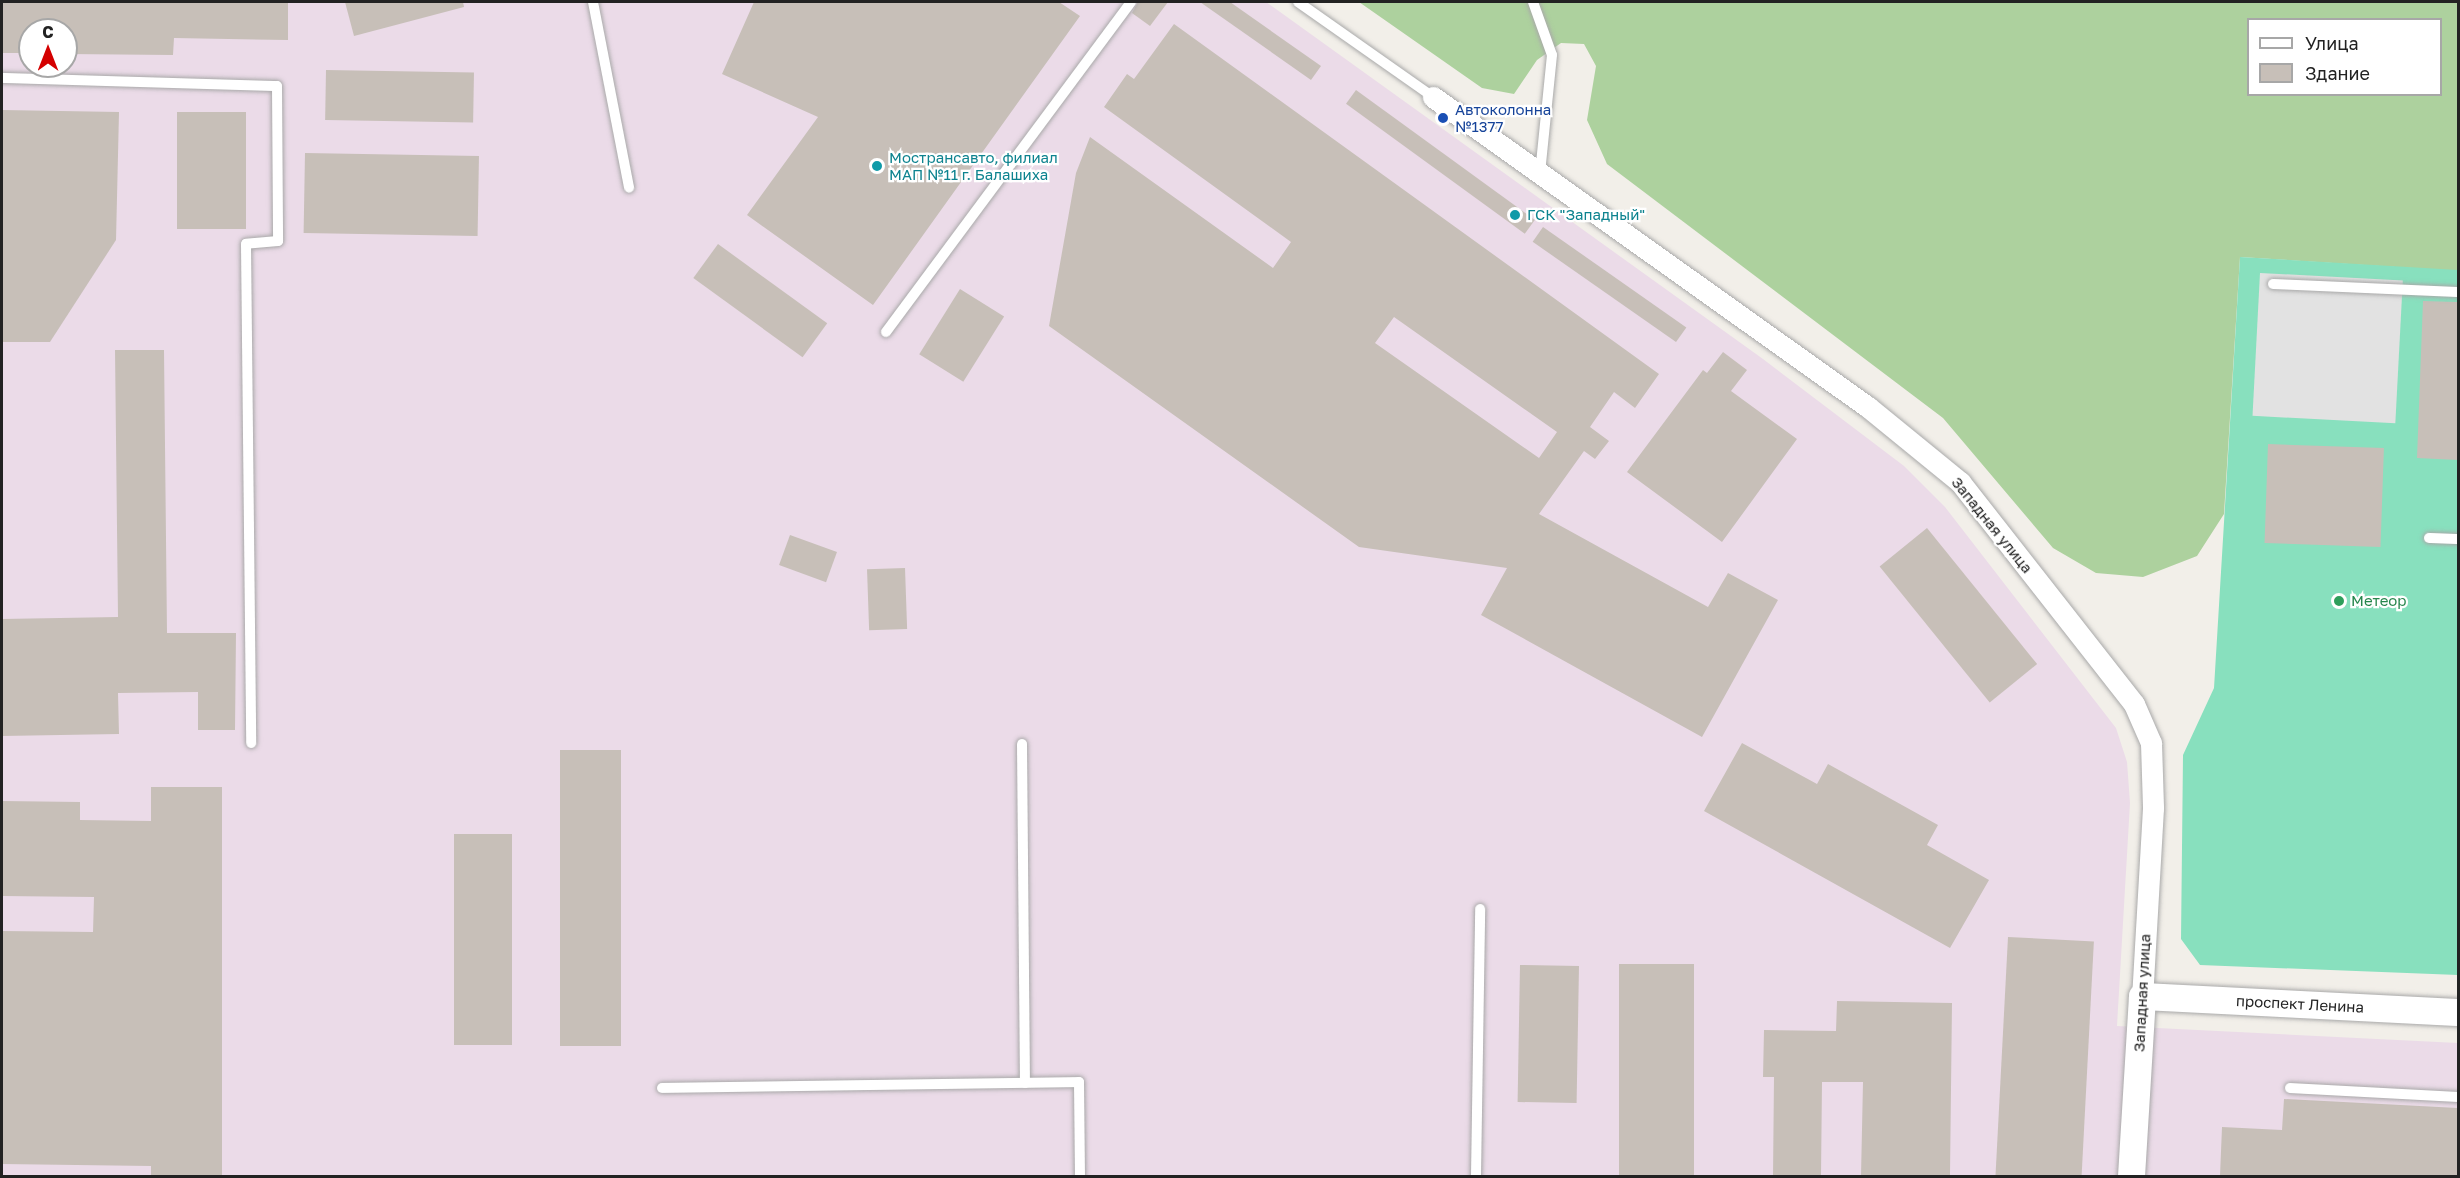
<!DOCTYPE html>
<meta charset="utf-8">
<style>
body{margin:0}
#map{position:relative;width:2460px;height:1178px;overflow:hidden;background:#f2efe9;font-family:"Golos Text",sans-serif}
div>[style]{position:absolute}
.industrial>*{inset:0;background:#ebdbe8}
.forest>*{inset:0;background:#add19e}
.pitch>*{inset:0;background:#88e0be}
.parking>*{inset:0;background:#e2e2e2;transform-origin:0 0}
.building>*{inset:0;background:#c7bfb8;transform-origin:0 0}
.roads{filter:drop-shadow(0 0 2px #a9a9a9) drop-shadow(0 0 2px #a9a9a9)}
.service>*{height:10px;margin:-5px;padding:0 5px;transform-origin:5px;border-radius:5px;background:#fff}
.minor>*{height:21px;margin:-10.5px;padding:0 10.5px;transform-origin:10.5px;border-radius:10.5px;background:#fff}
.tertiary>*{height:27px;margin:-13.5px;padding:0 13.5px;transform-origin:13.5px;border-radius:13.5px;background:#fff}
.dots>*{width:16px;height:16px;translate:-50% -50%;box-sizing:border-box;border:3px solid #fff;border-radius:50%}
span{translate:-50% -50%;white-space:nowrap;text-align:center;line-height:1.15;-webkit-text-stroke:4.5px #fff;paint-order:stroke}
.transit-label{font-size:15px;color:#164399}
.left{translate:0 -50%;text-align:left}
.culture-label{font-size:15px;color:#0d838f}
.street-label{font-size:15px;color:#222}
.leisure-label{font-size:15px;color:#27864d}
.frame{position:absolute;inset:0;border:3px solid #222;pointer-events:none}
.legend{position:absolute;left:2247px;top:18px;width:195px;height:78px;box-sizing:border-box;background:#fff;border:2px solid #a7a7a7;margin:0;padding:8px 10px;list-style:none;font-size:18px;color:#222}
.legend li{display:flex;align-items:center;gap:12px;height:30px}
.legend b{width:30px;border:2px solid #a7a7a7}
.north{position:absolute;left:18px;top:18px;width:60px;height:60px;box-sizing:border-box;background:#fff;border:2px solid #a7a7a7;border-radius:50%;rotate:0deg;font-size:16px;font-weight:700;line-height:24px;text-align:center;color:#222}
.north::after{content:'';display:block;margin:auto;width:21px;height:27px;background:#d40000;clip-path:polygon(50% 0,100% 100%,50% 72%,0 100%)}
</style>
<div id="map">
<div class="industrial">
<i style="clip-path:polygon(evenodd,2px 2px,1266px 2px,1763px 359px,1904px 466px,1945px 507px,2116px 728px,2127px 762px,2130px 803px,2117px 1026px,2458px 1043px,2458px 1176px,2px 1176px,2px 2px,30px 30px,66px 30px,66px 66px,30px 66px,30px 30px)"></i>
</div>
<div class="forest">
<i style="clip-path:polygon(evenodd,1359px 2px,2458px 2px,2458px 271px,2240px 257px,2224px 514px,2197px 556px,2143px 577px,2096px 573px,2053px 548px,1943px 418px,1607px 164px,1587px 120px,1596px 66px,1584px 44px,1561px 43px,1537px 60px,1514px 94px,1482px 88px,1359px 2px,2248px 20px,2440px 20px,2440px 94px,2248px 94px,2248px 20px)"></i>
</div>
<div class="pitch">
<i style="clip-path:polygon(2240px 257px,2458px 270px,2458px 975px,2200px 965px,2181px 939px,2183px 755px,2214px 688px)"></i>
</div>
<div class="parking">
<i style="left:2260px;top:273px;width:143px;height:143px;rotate:3deg"></i>
</div>
<div class="building">
<i style="clip-path:polygon(2px 2px,288px 2px,288px 40px,174px 38px,173px 55px,66px 54px,66px 30px,30px 30px,30px 53px,2px 53px)"></i>
<i style="clip-path:polygon(345px 2px,463px 2px,464px 7px,354px 36px)"></i>
<i style="clip-path:polygon(754px 2px,1059px 2px,1080px 16px,873px 305px,747px 215px,818px 117px,722px 74px)"></i>
<i style="clip-path:polygon(1138px 2px,1168px 2px,1150px 26px,1132px 13px)"></i>
<i style="clip-path:polygon(1200px 2px,1230px 2px,1321px 66px,1311px 80px)"></i>
<i style="clip-path:polygon(evenodd,1174px 24px,1659px 374px,1635px 408px,1614px 392px,1590px 427px,1609px 441px,1595px 459px,1584px 451px,1539px 514px,1708px 607px,1728px 573px,1778px 600px,1702px 737px,1481px 615px,1507px 568px,1359px 547px,1049px 326px,1076px 173px,1090px 137px,1273px 268px,1291px 242px,1104px 107px,1127px 74px,1134px 79px,1174px 24px,1394px 317px,1557px 432px,1539px 458px,1375px 343px,1394px 317px)"></i>
<i style="left:326px;top:70px;width:148px;height:50px;rotate:1deg"></i>
<i style="left:1356px;top:90px;width:221px;height:17px;rotate:36deg"></i>
<i style="clip-path:polygon(2px 110px,119px 112px,116px 240px,50px 342px,2px 342px)"></i>
<i style="left:177px;top:112px;width:69px;height:117px"></i>
<i style="left:305px;top:153px;width:174px;height:80px;rotate:1deg"></i>
<i style="left:1543px;top:227px;width:175px;height:18px;rotate:35deg"></i>
<i style="left:718px;top:244px;width:135px;height:42px;rotate:36deg"></i>
<i style="left:960px;top:289px;width:52px;height:77px;rotate:32deg"></i>
<i style="clip-path:polygon(2423px 301px,2458px 302px,2458px 460px,2417px 458px)"></i>
<i style="clip-path:polygon(115px 350px,164px 350px,167px 633px,236px 633px,235px 730px,198px 730px,198px 692px,118px 693px,119px 734px,2px 736px,2px 619px,118px 617px)"></i>
<i style="clip-path:polygon(1723px 352px,1747px 370px,1731px 391px,1797px 439px,1722px 542px,1627px 472px,1703px 370px,1707px 373px)"></i>
<i style="left:2268px;top:444px;width:116px;height:99px;rotate:2deg"></i>
<i style="left:1927px;top:528px;width:175px;height:61px;rotate:51deg"></i>
<i style="left:790px;top:535px;width:50px;height:32px;rotate:20deg"></i>
<i style="left:905px;top:568px;width:61px;height:38px;rotate:88deg"></i>
<i style="clip-path:polygon(1742px 743px,1817px 784px,1828px 764px,1938px 825px,1927px 845px,1989px 880px,1950px 948px,1704px 811px)"></i>
<i style="left:560px;top:750px;width:61px;height:296px"></i>
<i style="clip-path:polygon(151px 787px,222px 787px,222px 1176px,151px 1176px,151px 1166px,2px 1164px,2px 931px,93px 932px,94px 897px,2px 896px,2px 801px,80px 802px,80px 820px,151px 821px)"></i>
<i style="left:454px;top:834px;width:58px;height:211px"></i>
<i style="left:2008px;top:937px;width:86px;height:239px;rotate:3deg"></i>
<i style="left:1619px;top:964px;width:75px;height:212px"></i>
<i style="left:1520px;top:965px;width:59px;height:137px;rotate:1deg"></i>
<i style="clip-path:polygon(1837px 1001px,1952px 1003px,1950px 1176px,1861px 1176px,1863px 1082px,1822px 1082px,1821px 1176px,1773px 1176px,1774px 1077px,1763px 1077px,1764px 1030px,1836px 1031px)"></i>
<i style="clip-path:polygon(2284px 1099px,2458px 1108px,2458px 1176px,2220px 1176px,2222px 1127px,2282px 1130px)"></i>
</div>
<div class="roads">
<div class="service">
<i style="left:593px;top:2px;width:189px;rotate:79deg"></i>
<i style="left:1298px;top:2px;width:165px;rotate:35.1deg"></i>
<i style="left:1533px;top:2px;width:56px;rotate:70.3deg"></i>
<i style="left:1552px;top:55px;width:120px;rotate:95.8deg"></i>
<i style="left:2px;top:78px;width:275px;rotate:1.7deg"></i>
<i style="left:277px;top:86px;width:155px;rotate:89.6deg"></i>
<i style="left:278px;top:241px;width:32px;rotate:175deg"></i>
<i style="left:246px;top:244px;width:499px;rotate:89.4deg"></i>
<i style="left:2273px;top:284px;width:185px;rotate:2.5deg"></i>
<i style="left:886px;top:332px;width:411px;rotate:-53.4deg"></i>
<i style="left:2429px;top:538px;width:29px;rotate:2deg"></i>
<i style="left:1022px;top:744px;width:339px;rotate:89.5deg"></i>
<i style="left:662px;top:1088px;width:417px;rotate:-0.8deg"></i>
<i style="left:1079px;top:1082px;width:94px;rotate:89.4deg"></i>
<i style="left:2290px;top:1088px;width:168px;rotate:3.1deg"></i>
<i style="left:1476px;top:1176px;width:267px;rotate:-89.1deg"></i>
</div>
<div class="minor">
<i style="left:1433px;top:97px;width:534px;rotate:35.48deg"></i>
<i style="left:1868px;top:407px;width:119px;rotate:39.2deg"></i>
<i style="left:1960px;top:482px;width:282px;rotate:51.9deg"></i>
<i style="left:2134px;top:704px;width:43px;rotate:66.4deg"></i>
<i style="left:2151px;top:743px;width:65px;rotate:88.2deg"></i>
<i style="left:2153px;top:808px;width:188px;rotate:93.3deg"></i>
</div>
<div class="tertiary">
<i style="left:2131px;top:1176px;width:180px;rotate:-86.5deg"></i>
<i style="left:2142px;top:996px;width:316px;rotate:2.9deg"></i>
</div>
</div>
<div class="dots">
<i style="left:1443px;top:118px;background:#1a4fb4"></i>
<i style="left:877px;top:166px;background:#0f9aa8"></i>
<i style="left:1515px;top:215px;background:#0f9aa8"></i>
<i style="left:2339px;top:601px;background:#2e9e5b"></i>
</div>
<div class="transit-label">
<span class="left" style="left:1455px;top:118px">Автоколонна<br>№1377</span>
</div>
<div class="culture-label">
<span class="left" style="left:889px;top:166px">Мострансавто, филиал<br>МАП №11 г. Балашиха</span>
<span class="left" style="left:1527px;top:215px">ГСК "Западный"</span>
</div>
<div class="street-label">
<span style="left:1992px;top:525px;rotate:51deg">Западная улица</span>
<span style="left:2142px;top:993px;rotate:-87deg">Западная улица</span>
<span style="left:2300px;top:1004px;rotate:3deg">проспект Ленина</span>
</div>
<div class="leisure-label">
<span class="left" style="left:2351px;top:601px">Метеор</span>
</div>
<div class="frame"></div>
<ul class="legend">
<li><b style="height:8px;background:#fff"></b>Улица</li>
<li><b style="height:16px;background:#c7bfb8"></b>Здание</li>
</ul>
<div class="north">С</div>
</div>
